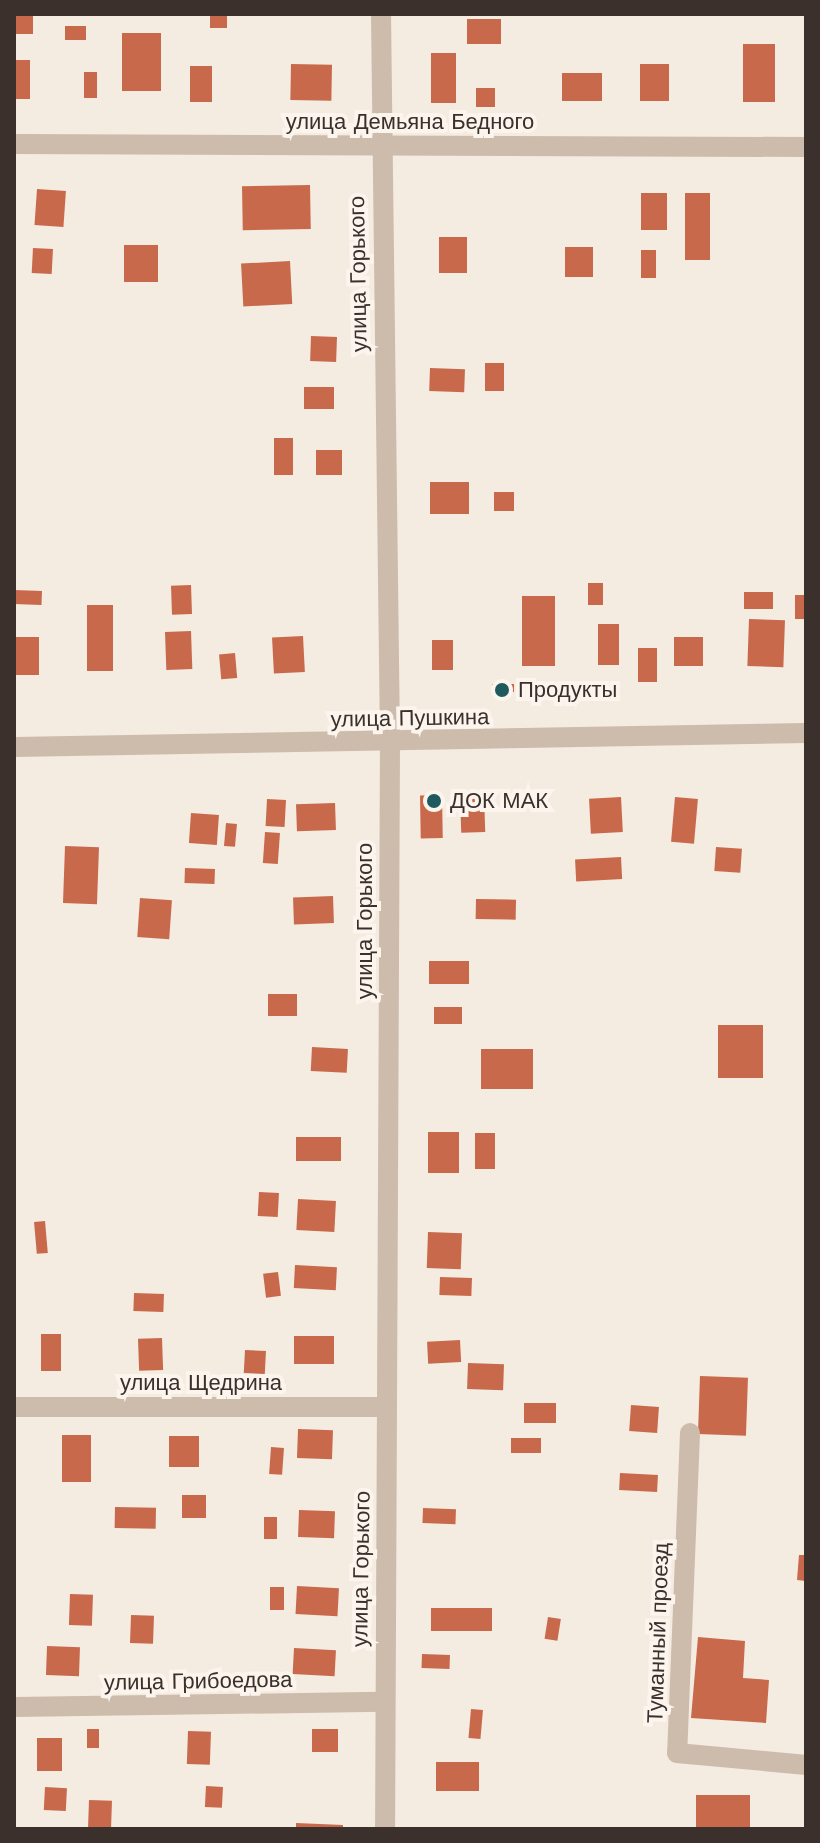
<!DOCTYPE html>
<meta charset="utf-8">
<style>
body{margin:0}
#map{position:relative;width:820px;height:1843px;overflow:hidden;background:#f4ebe1;font-family:"Work Sans",sans-serif}
div>[style]{position:absolute}
.building>*{inset:0;background:#c8694b;transform-origin:0 0}
.minor>*{height:20px;margin:-10px;padding:0 10px;transform-origin:10px;border-radius:10px;background:#cdbbac}
.dots>*{width:22px;height:22px;translate:-50% -50%;box-sizing:border-box;border:4px solid #fbf5ee;border-radius:50%}
span{translate:-50% -50%;white-space:nowrap;text-align:center;line-height:1.15;-webkit-text-stroke:8px #fbf5ee;paint-order:stroke}
.street-label{font-size:22px;color:#3b302b}
.poi-label{font-size:22px;color:#3b302b}
.left{translate:0 -50%;text-align:left}
.frame{position:absolute;inset:0;border:16px solid #3b302b;pointer-events:none}
</style>
<div id="map">
<div class="building">
<i style="left:14px;top:14px;width:19px;height:20px"></i>
<i style="left:210px;top:14px;width:17px;height:14px"></i>
<i style="left:467px;top:19px;width:34px;height:25px"></i>
<i style="left:65px;top:26px;width:21px;height:14px"></i>
<i style="left:122px;top:33px;width:39px;height:58px"></i>
<i style="left:743px;top:44px;width:32px;height:58px"></i>
<i style="left:431px;top:53px;width:25px;height:50px"></i>
<i style="left:14px;top:60px;width:16px;height:39px"></i>
<i style="left:291px;top:64px;width:41px;height:36px;rotate:1deg"></i>
<i style="left:640px;top:64px;width:29px;height:37px"></i>
<i style="left:190px;top:66px;width:22px;height:36px"></i>
<i style="left:84px;top:72px;width:13px;height:26px"></i>
<i style="left:562px;top:73px;width:40px;height:28px"></i>
<i style="left:476px;top:88px;width:19px;height:19px"></i>
<i style="left:310px;top:185px;width:44px;height:68px;rotate:89deg"></i>
<i style="left:37px;top:189px;width:29px;height:36px;rotate:4deg"></i>
<i style="left:641px;top:193px;width:26px;height:37px"></i>
<i style="left:685px;top:193px;width:25px;height:67px"></i>
<i style="left:439px;top:237px;width:28px;height:36px"></i>
<i style="left:124px;top:245px;width:34px;height:37px"></i>
<i style="left:565px;top:247px;width:28px;height:30px"></i>
<i style="left:33px;top:248px;width:20px;height:25px;rotate:3deg"></i>
<i style="left:641px;top:250px;width:15px;height:28px"></i>
<i style="left:290px;top:261px;width:43px;height:49px;rotate:87deg"></i>
<i style="left:311px;top:336px;width:26px;height:25px;rotate:2deg"></i>
<i style="left:485px;top:363px;width:19px;height:28px"></i>
<i style="left:430px;top:368px;width:35px;height:23px;rotate:2deg"></i>
<i style="left:304px;top:387px;width:30px;height:22px"></i>
<i style="left:274px;top:438px;width:19px;height:37px"></i>
<i style="left:342px;top:450px;width:25px;height:26px;rotate:90deg"></i>
<i style="left:430px;top:482px;width:39px;height:32px"></i>
<i style="left:494px;top:492px;width:20px;height:19px"></i>
<i style="left:588px;top:583px;width:15px;height:22px"></i>
<i style="left:191px;top:585px;width:29px;height:20px;rotate:88deg"></i>
<i style="left:14px;top:590px;width:28px;height:14px;rotate:2deg"></i>
<i style="left:744px;top:592px;width:29px;height:17px"></i>
<i style="left:795px;top:595px;width:11px;height:24px"></i>
<i style="left:522px;top:596px;width:33px;height:70px"></i>
<i style="left:87px;top:605px;width:26px;height:66px"></i>
<i style="left:749px;top:619px;width:36px;height:47px;rotate:2deg"></i>
<i style="left:598px;top:624px;width:21px;height:41px"></i>
<i style="left:191px;top:631px;width:38px;height:26px;rotate:88deg"></i>
<i style="left:303px;top:636px;width:36px;height:31px;rotate:87deg"></i>
<i style="left:14px;top:637px;width:25px;height:38px"></i>
<i style="left:674px;top:637px;width:29px;height:29px"></i>
<i style="left:432px;top:640px;width:21px;height:30px"></i>
<i style="left:638px;top:648px;width:19px;height:34px"></i>
<i style="left:235px;top:653px;width:25px;height:16px;rotate:85deg"></i>
<i style="left:492px;top:684px;width:22px;height:8px"></i>
<i style="left:442px;top:795px;width:43px;height:22px;rotate:89deg"></i>
<i style="left:484px;top:796px;width:36px;height:24px;rotate:88deg"></i>
<i style="left:621px;top:797px;width:35px;height:32px;rotate:87deg"></i>
<i style="left:675px;top:797px;width:23px;height:45px;rotate:5deg"></i>
<i style="left:267px;top:799px;width:19px;height:27px;rotate:3deg"></i>
<i style="left:335px;top:803px;width:27px;height:39px;rotate:88deg"></i>
<i style="left:191px;top:813px;width:28px;height:30px;rotate:4deg"></i>
<i style="left:226px;top:823px;width:11px;height:23px;rotate:5deg"></i>
<i style="left:265px;top:832px;width:15px;height:31px;rotate:4deg"></i>
<i style="left:65px;top:846px;width:34px;height:57px;rotate:2deg"></i>
<i style="left:716px;top:847px;width:26px;height:24px;rotate:4deg"></i>
<i style="left:621px;top:857px;width:22px;height:46px;rotate:87deg"></i>
<i style="left:185px;top:868px;width:30px;height:15px;rotate:2deg"></i>
<i style="left:333px;top:896px;width:27px;height:40px;rotate:88deg"></i>
<i style="left:140px;top:898px;width:32px;height:39px;rotate:4deg"></i>
<i style="left:476px;top:899px;width:40px;height:20px;rotate:1deg"></i>
<i style="left:429px;top:961px;width:40px;height:23px"></i>
<i style="left:297px;top:994px;width:22px;height:29px;rotate:90deg"></i>
<i style="left:434px;top:1007px;width:28px;height:17px"></i>
<i style="left:718px;top:1025px;width:45px;height:53px"></i>
<i style="left:312px;top:1047px;width:36px;height:24px;rotate:3deg"></i>
<i style="left:481px;top:1049px;width:52px;height:40px"></i>
<i style="left:428px;top:1132px;width:31px;height:41px"></i>
<i style="left:475px;top:1133px;width:20px;height:36px"></i>
<i style="left:296px;top:1137px;width:45px;height:24px"></i>
<i style="left:259px;top:1192px;width:20px;height:24px;rotate:3deg"></i>
<i style="left:298px;top:1199px;width:38px;height:31px;rotate:3deg"></i>
<i style="left:45px;top:1221px;width:32px;height:11px;rotate:85deg"></i>
<i style="left:428px;top:1232px;width:34px;height:36px;rotate:2deg"></i>
<i style="left:295px;top:1265px;width:42px;height:23px;rotate:3deg"></i>
<i style="left:278px;top:1272px;width:24px;height:15px;rotate:83deg"></i>
<i style="left:440px;top:1277px;width:32px;height:18px;rotate:2deg"></i>
<i style="left:134px;top:1293px;width:30px;height:18px;rotate:2deg"></i>
<i style="left:61px;top:1334px;width:37px;height:20px;rotate:90deg"></i>
<i style="left:294px;top:1336px;width:40px;height:28px"></i>
<i style="left:162px;top:1338px;width:32px;height:24px;rotate:88deg"></i>
<i style="left:460px;top:1340px;width:22px;height:33px;rotate:87deg"></i>
<i style="left:245px;top:1350px;width:21px;height:23px;rotate:3deg"></i>
<i style="left:468px;top:1363px;width:36px;height:26px;rotate:2deg"></i>
<i style="left:700px;top:1376px;width:48px;height:58px;rotate:2deg"></i>
<i style="left:556px;top:1403px;width:20px;height:32px;rotate:90deg"></i>
<i style="left:631px;top:1405px;width:28px;height:26px;rotate:4deg"></i>
<i style="left:298px;top:1429px;width:35px;height:29px;rotate:2deg"></i>
<i style="left:62px;top:1435px;width:29px;height:47px"></i>
<i style="left:169px;top:1436px;width:30px;height:31px"></i>
<i style="left:511px;top:1438px;width:30px;height:15px"></i>
<i style="left:271px;top:1447px;width:13px;height:27px;rotate:4deg"></i>
<i style="left:620px;top:1473px;width:38px;height:17px;rotate:3deg"></i>
<i style="left:182px;top:1495px;width:24px;height:23px"></i>
<i style="left:115px;top:1507px;width:41px;height:21px;rotate:1deg"></i>
<i style="left:423px;top:1508px;width:33px;height:15px;rotate:2deg"></i>
<i style="left:299px;top:1510px;width:36px;height:27px;rotate:2deg"></i>
<i style="left:264px;top:1517px;width:13px;height:22px"></i>
<i style="clip-path:polygon(799px 1555px,806px 1555px,806px 1581px,797px 1580px)"></i>
<i style="left:297px;top:1586px;width:42px;height:28px;rotate:3deg"></i>
<i style="left:270px;top:1587px;width:14px;height:23px"></i>
<i style="left:70px;top:1594px;width:23px;height:31px;rotate:2deg"></i>
<i style="left:431px;top:1608px;width:61px;height:23px"></i>
<i style="left:131px;top:1615px;width:23px;height:28px;rotate:2deg"></i>
<i style="left:548px;top:1617px;width:13px;height:22px;rotate:9deg"></i>
<i style="clip-path:polygon(698px 1637px,745px 1641px,743px 1678px,769px 1680px,766px 1723px,691px 1718px)"></i>
<i style="left:47px;top:1646px;width:33px;height:29px;rotate:2deg"></i>
<i style="left:294px;top:1648px;width:42px;height:26px;rotate:3deg"></i>
<i style="left:422px;top:1654px;width:28px;height:14px;rotate:2deg"></i>
<i style="left:471px;top:1709px;width:12px;height:29px;rotate:5deg"></i>
<i style="left:87px;top:1729px;width:12px;height:19px"></i>
<i style="left:312px;top:1729px;width:26px;height:23px"></i>
<i style="left:188px;top:1731px;width:23px;height:33px;rotate:2deg"></i>
<i style="left:37px;top:1738px;width:25px;height:33px"></i>
<i style="left:436px;top:1762px;width:43px;height:29px"></i>
<i style="left:206px;top:1786px;width:17px;height:21px;rotate:3deg"></i>
<i style="left:45px;top:1787px;width:22px;height:23px;rotate:3deg"></i>
<i style="left:696px;top:1795px;width:54px;height:34px"></i>
<i style="left:89px;top:1800px;width:23px;height:29px;rotate:2deg"></i>
<i style="clip-path:polygon(296px 1823px,343px 1825px,343px 1829px,296px 1829px)"></i>
</div>
<div class="minor">
<i style="left:381px;top:14px;width:729px;rotate:89.29deg"></i>
<i style="left:390px;top:743px;width:1086px;rotate:90.26deg"></i>
<i style="left:14px;top:144px;width:792px;rotate:0.22deg"></i>
<i style="left:14px;top:747px;width:792px;rotate:-1.01deg"></i>
<i style="left:14px;top:1407px;width:373px"></i>
<i style="left:690px;top:1433px;width:320px;rotate:92.3deg"></i>
<i style="left:677px;top:1753px;width:130px;rotate:5.3deg"></i>
<i style="left:14px;top:1707px;width:369px;rotate:-0.8deg"></i>
</div>
<div class="dots">
<i style="left:502px;top:690px;background:#1f5a5e"></i>
<i style="left:434px;top:801px;background:#1f5a5e"></i>
</div>
<div class="street-label">
<span style="left:410px;top:122px">улица Демьяна Бедного</span>
<span style="left:358px;top:274px;rotate:-91deg">улица Горького</span>
<span style="left:410px;top:718px;rotate:-1deg">улица Пушкина</span>
<span style="left:365px;top:921px;rotate:-90deg">улица Горького</span>
<span style="left:201px;top:1383px">улица Щедрина</span>
<span style="left:361px;top:1569px;rotate:-89deg">улица Горького</span>
<span style="left:658px;top:1633px;rotate:-88deg">Туманный проезд</span>
<span style="left:198px;top:1681px;rotate:-1deg">улица Грибоедова</span>
</div>
<div class="poi-label">
<span class="left" style="left:518px;top:690px">Продукты</span>
<span class="left" style="left:450px;top:801px">ДОК МАК</span>
</div>
<div class="frame"></div>
</div>
